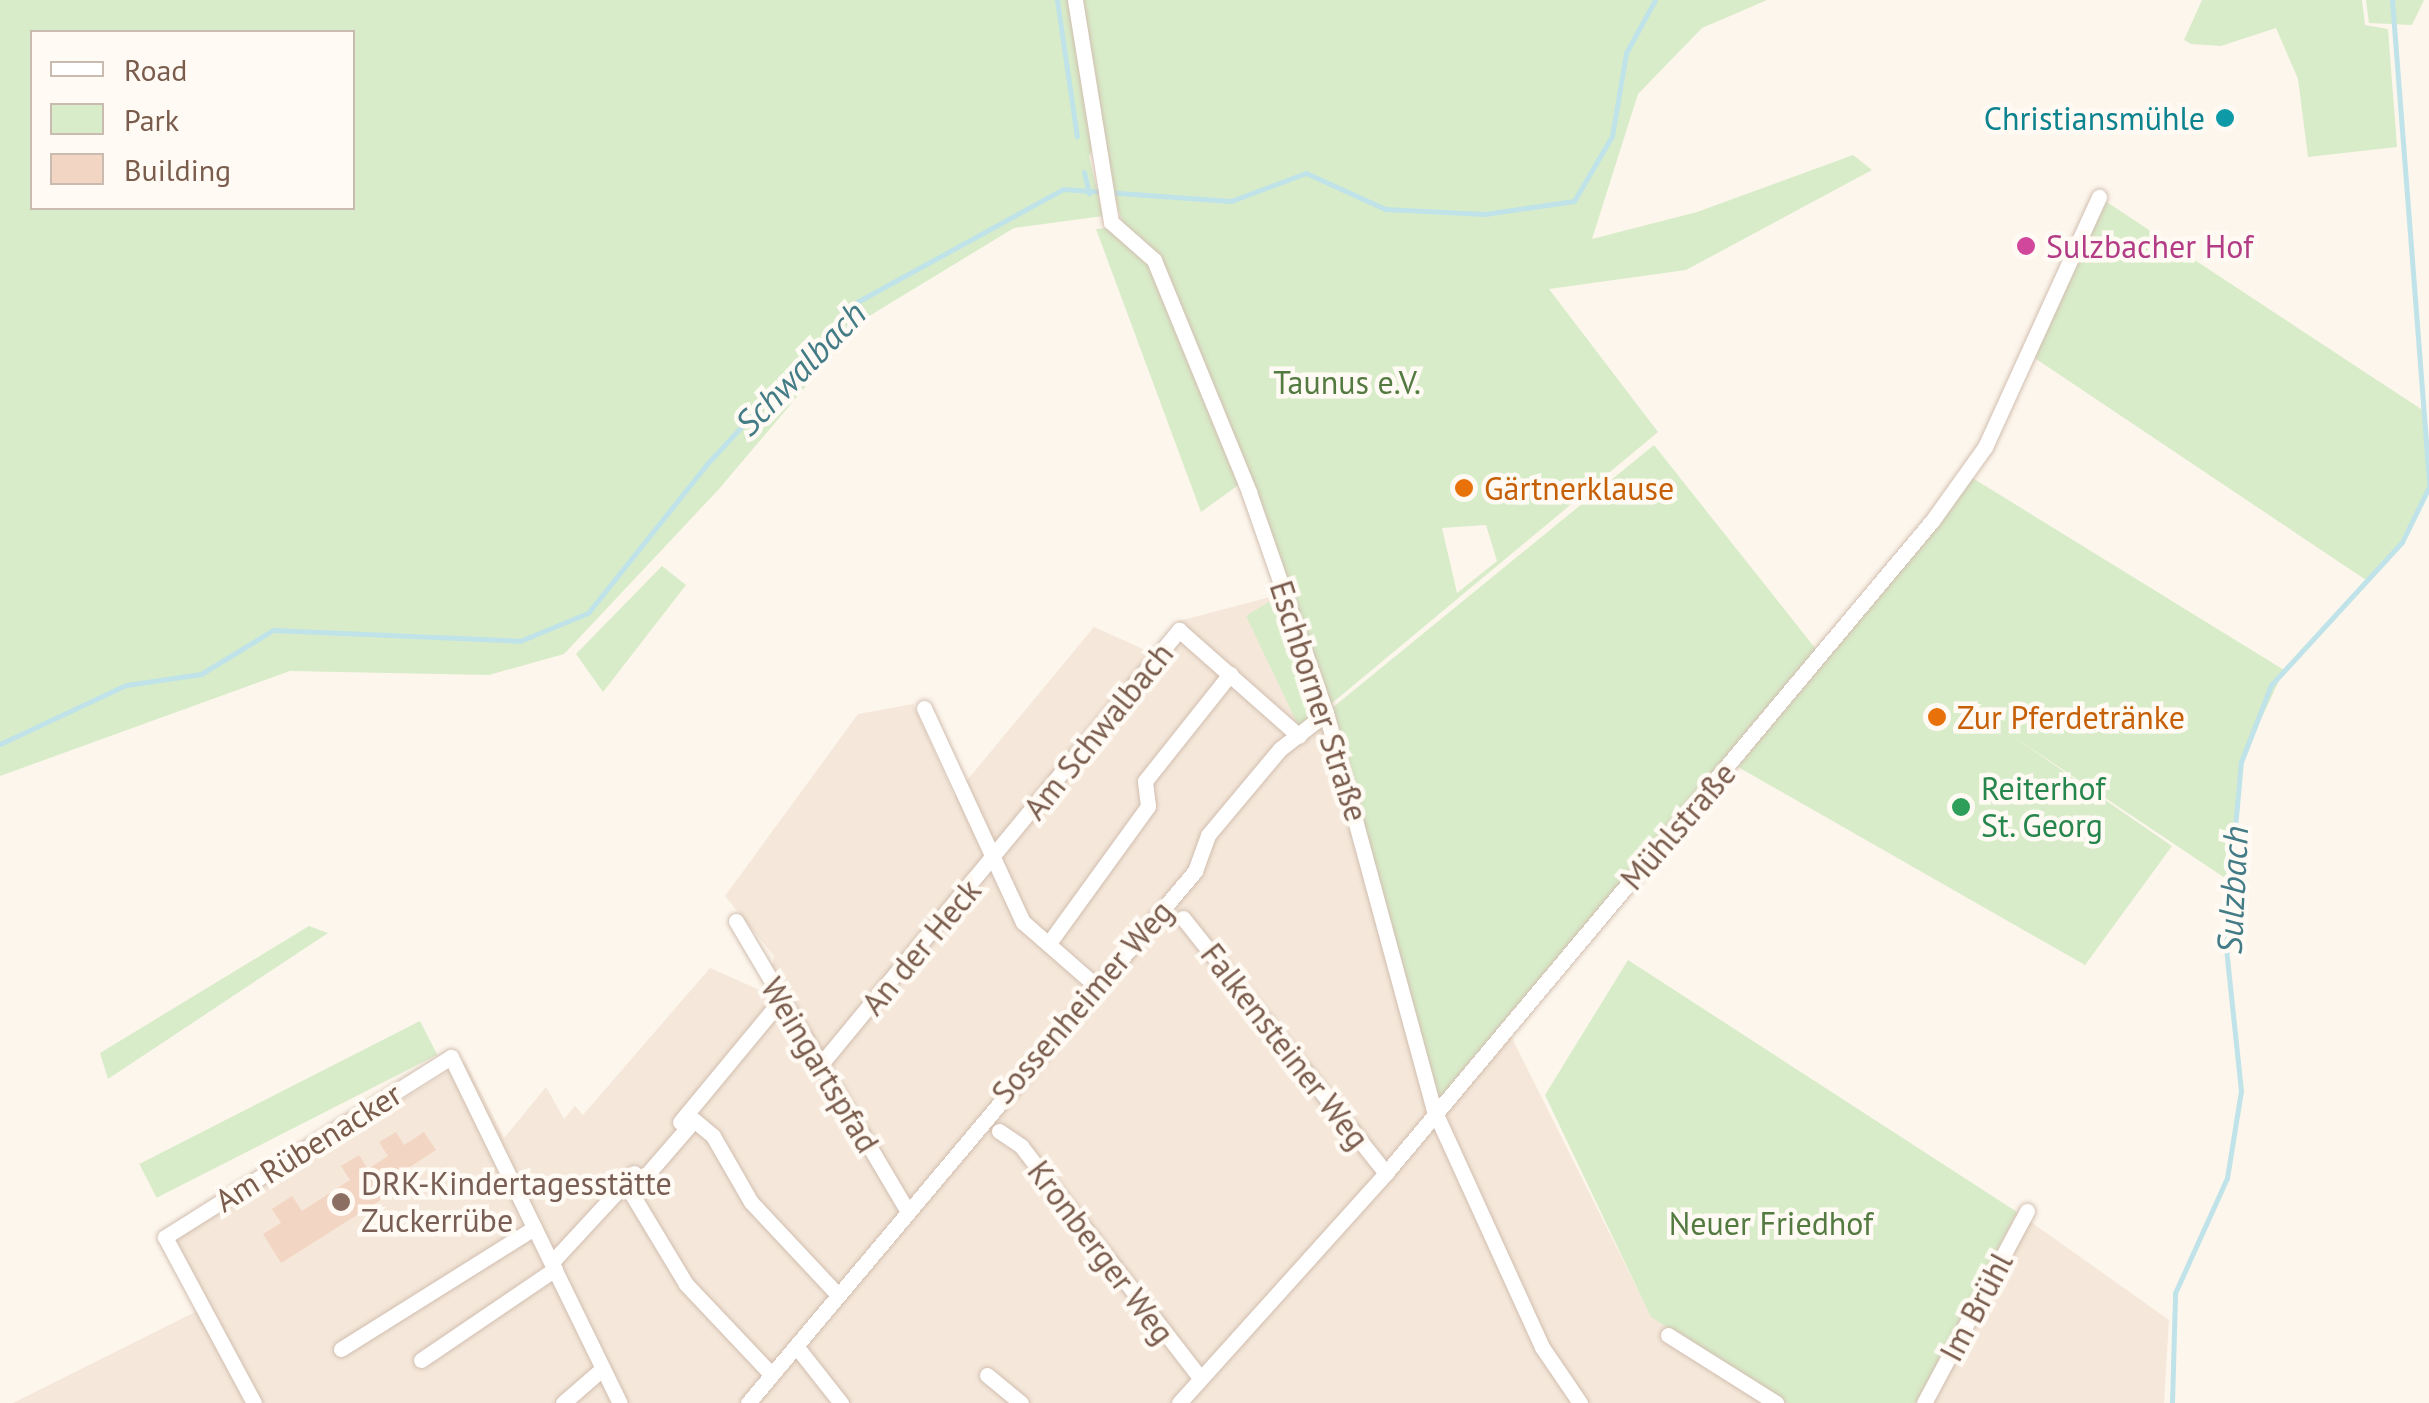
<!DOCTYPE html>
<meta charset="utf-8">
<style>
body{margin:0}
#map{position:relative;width:2429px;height:1403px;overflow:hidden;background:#fdf6ec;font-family:"PT Sans",sans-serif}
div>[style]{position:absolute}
.residential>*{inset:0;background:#f5e8da}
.green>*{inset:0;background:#d8ecc9;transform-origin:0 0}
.stream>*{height:5px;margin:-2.5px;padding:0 2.5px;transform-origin:2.5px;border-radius:2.5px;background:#bfe3e8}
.building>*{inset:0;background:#f3d5c3}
.roads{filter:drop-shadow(0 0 2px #d1beb0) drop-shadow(0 0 2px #d1beb0)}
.minor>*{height:15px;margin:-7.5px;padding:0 7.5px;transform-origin:7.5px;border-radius:7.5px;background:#fff}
.dots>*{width:28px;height:28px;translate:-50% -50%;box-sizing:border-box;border:5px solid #fffaf3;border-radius:50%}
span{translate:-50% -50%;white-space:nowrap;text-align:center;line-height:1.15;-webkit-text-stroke:9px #fffaf3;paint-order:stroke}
.culture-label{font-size:32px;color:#0d838f}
.right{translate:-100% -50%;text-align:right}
.hotel-label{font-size:32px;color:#b23c85}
.left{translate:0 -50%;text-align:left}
.park-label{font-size:32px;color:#537a41}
.food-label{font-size:32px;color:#c56008}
.street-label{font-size:32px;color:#7a5c4d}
.leisure-label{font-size:32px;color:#27864d}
.education-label{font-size:32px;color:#785e54}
.water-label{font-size:35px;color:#437c86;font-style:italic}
.legend{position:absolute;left:30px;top:30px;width:325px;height:180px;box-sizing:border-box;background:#fffaf3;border:2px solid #cabbb1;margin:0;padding:12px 18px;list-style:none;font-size:30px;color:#7a5c4d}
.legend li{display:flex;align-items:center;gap:20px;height:50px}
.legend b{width:50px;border:2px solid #cabbb1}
</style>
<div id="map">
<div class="residential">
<i style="clip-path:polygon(1281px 594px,1299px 726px,1340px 713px,1394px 906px,1511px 1036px,1651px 1316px,1788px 1403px,13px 1403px,197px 1311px,164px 1246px,465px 1061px,504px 1138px,546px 1087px,564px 1119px,575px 1106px,583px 1115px,710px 968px,766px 993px,774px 956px,725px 896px,858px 714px,913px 704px,954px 796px,1094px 627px,1152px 653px,1179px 621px)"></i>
<i style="clip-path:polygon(2017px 1212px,2169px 1320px,2164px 1403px,1916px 1403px)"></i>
</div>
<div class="green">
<i style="clip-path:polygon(evenodd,0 0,1767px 0,1702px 28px,1638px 94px,1592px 239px,1697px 212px,1853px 155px,1872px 170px,1686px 270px,1549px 289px,1658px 432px,1325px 709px,1244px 481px,1201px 512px,1096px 229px,1124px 227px,1097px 145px,1089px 156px,1103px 216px,1014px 228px,861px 321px,719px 489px,564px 654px,489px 675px,290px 671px,0 776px,0 0,32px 32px,352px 32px,352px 208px,32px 208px,32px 32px,0 0,1486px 525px,1497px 561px,1457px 593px,1442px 528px,1486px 525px)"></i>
<i style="clip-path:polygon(2202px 0,2362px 0,2365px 25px,2388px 29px,2397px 147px,2308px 157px,2298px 79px,2276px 28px,2221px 46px,2191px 44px,2184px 40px)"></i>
<i style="clip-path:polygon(2366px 0,2424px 0,2412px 25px,2369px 23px)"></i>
<i style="clip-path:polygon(2099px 197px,2424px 411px,2429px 487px,2402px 542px,2366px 580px,2027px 353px)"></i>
<i style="clip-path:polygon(1654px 445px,1823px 658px,1966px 474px,2284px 670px,2241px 762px,2228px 880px,2011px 735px,2172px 846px,2085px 965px,1738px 767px,1791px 699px,1434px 1110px,1326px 713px)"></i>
<i style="clip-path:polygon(662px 566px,686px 585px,603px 692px,576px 654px)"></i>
<i style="clip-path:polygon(1281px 594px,1320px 705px,1299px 727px,1246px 616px)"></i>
<i style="clip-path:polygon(309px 926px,328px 933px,108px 1079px,100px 1053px)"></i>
<i style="clip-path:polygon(1628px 960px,2017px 1212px,1916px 1403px,1788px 1403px,1651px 1317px,1545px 1095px)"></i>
<i style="left:420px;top:1021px;width:38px;height:315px;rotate:63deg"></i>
</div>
<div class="stream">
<i style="left:1057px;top:0;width:138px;rotate:81.7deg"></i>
<i style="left:2392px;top:0;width:486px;rotate:85.6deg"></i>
<i style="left:1084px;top:172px;width:22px;rotate:77deg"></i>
<i style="left:0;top:744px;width:139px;rotate:-25.1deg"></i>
<i style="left:126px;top:685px;width:76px;rotate:-8.3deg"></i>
<i style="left:201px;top:674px;width:84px;rotate:-31.4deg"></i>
<i style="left:273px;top:630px;width:247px;rotate:2.5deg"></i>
<i style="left:520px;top:641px;width:74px;rotate:-22.4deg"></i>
<i style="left:588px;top:613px;width:189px;rotate:-51.4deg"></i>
<i style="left:706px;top:465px;width:222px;rotate:-47.2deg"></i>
<i style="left:857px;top:302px;width:235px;rotate:-28.7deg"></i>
<i style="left:1063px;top:189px;width:168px;rotate:4.1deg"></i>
<i style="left:1231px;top:201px;width:80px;rotate:-20.5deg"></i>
<i style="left:1306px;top:173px;width:87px;rotate:24.5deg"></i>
<i style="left:1385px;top:209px;width:100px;rotate:2.9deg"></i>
<i style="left:1485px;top:214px;width:90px;rotate:-8.3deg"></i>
<i style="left:1574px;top:201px;width:75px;rotate:-59.7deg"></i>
<i style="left:1612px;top:136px;width:84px;rotate:-80.4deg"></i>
<i style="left:1626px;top:53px;width:60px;rotate:-61.3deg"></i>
<i style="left:2172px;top:1403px;width:110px;rotate:-88.4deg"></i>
<i style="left:2175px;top:1293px;width:126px;rotate:-65.7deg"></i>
<i style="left:2227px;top:1178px;width:88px;rotate:-80.9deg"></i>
<i style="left:2241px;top:1091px;width:152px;rotate:-96deg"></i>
<i style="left:2225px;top:940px;width:179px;rotate:-84.9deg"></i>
<i style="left:2241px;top:762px;width:83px;rotate:-68.7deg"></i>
<i style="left:2271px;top:685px;width:194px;rotate:-47.5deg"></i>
<i style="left:2402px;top:542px;width:61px;rotate:-63.9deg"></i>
</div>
<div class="building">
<i style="clip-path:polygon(396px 1132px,404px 1145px,424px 1132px,436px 1150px,399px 1174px,406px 1184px,281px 1263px,263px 1234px,281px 1223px,272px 1209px,292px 1196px,302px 1211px,350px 1180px,341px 1166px,359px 1155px,368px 1169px,388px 1156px,379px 1142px)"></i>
</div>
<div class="roads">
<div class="minor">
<i style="left:1075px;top:0;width:225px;rotate:80.8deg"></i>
<i style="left:1111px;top:222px;width:57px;rotate:41.5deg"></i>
<i style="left:1154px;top:260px;width:251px;rotate:67.7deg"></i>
<i style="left:1249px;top:492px;width:234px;rotate:70.8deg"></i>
<i style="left:1326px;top:713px;width:411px;rotate:74.8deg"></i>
<i style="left:1434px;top:1110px;width:260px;rotate:65.5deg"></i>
<i style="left:1542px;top:1347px;width:68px;rotate:55.8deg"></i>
<i style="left:924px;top:708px;width:236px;rotate:65.2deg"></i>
<i style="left:1023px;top:922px;width:97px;rotate:41.2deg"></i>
<i style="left:1183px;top:918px;width:326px;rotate:51.5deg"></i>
<i style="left:736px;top:921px;width:332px;rotate:59.4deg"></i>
<i style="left:1049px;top:943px;width:169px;rotate:-54.1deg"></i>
<i style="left:1148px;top:806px;width:25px;rotate:-97deg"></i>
<i style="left:1145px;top:781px;width:137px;rotate:-51.5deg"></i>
<i style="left:821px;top:1064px;width:563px;rotate:-50.48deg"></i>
<i style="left:1179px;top:630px;width:160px;rotate:41.5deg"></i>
<i style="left:680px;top:1122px;width:158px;rotate:-50.4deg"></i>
<i style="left:999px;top:1131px;width:27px;rotate:34deg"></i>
<i style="left:1021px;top:1146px;width:293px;rotate:52.3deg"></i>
<i style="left:552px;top:1262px;width:121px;rotate:-47.3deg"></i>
<i style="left:1668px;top:1335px;width:128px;rotate:32.2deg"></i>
<i style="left:796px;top:1346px;width:73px;rotate:51.7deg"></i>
<i style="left:341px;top:1349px;width:228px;rotate:-32.1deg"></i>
<i style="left:421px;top:1360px;width:162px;rotate:-34.2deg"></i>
<i style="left:771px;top:1374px;width:124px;rotate:-133.4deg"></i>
<i style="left:686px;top:1284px;width:106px;rotate:-121.1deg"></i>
<i style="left:631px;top:1193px;width:96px;rotate:-49.2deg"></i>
<i style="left:694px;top:1120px;width:25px;rotate:40deg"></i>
<i style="left:713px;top:1136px;width:76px;rotate:60.1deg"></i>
<i style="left:751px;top:1202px;width:126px;rotate:46.9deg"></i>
<i style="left:987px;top:1375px;width:44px;rotate:39.5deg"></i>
<i style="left:254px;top:1403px;width:188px;rotate:-118.2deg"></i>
<i style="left:165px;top:1237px;width:338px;rotate:-32.2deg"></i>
<i style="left:451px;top:1057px;width:385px;rotate:64deg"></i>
<i style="left:563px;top:1403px;width:50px;rotate:-41deg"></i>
<i style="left:748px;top:1403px;width:695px;rotate:-49.96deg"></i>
<i style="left:1195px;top:871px;width:38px;rotate:-70deg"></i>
<i style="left:1208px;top:835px;width:112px;rotate:-50.1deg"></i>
<i style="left:1280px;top:749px;width:58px;rotate:-38deg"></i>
<i style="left:1179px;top:1403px;width:309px;rotate:-48deg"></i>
<i style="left:1386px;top:1173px;width:850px;rotate:-50.06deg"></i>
<i style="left:1932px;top:521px;width:91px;rotate:-54.4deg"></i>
<i style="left:1985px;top:447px;width:275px;rotate:-65.5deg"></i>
<i style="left:1924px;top:1403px;width:218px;rotate:-61.8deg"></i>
</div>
</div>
<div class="dots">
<i style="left:2225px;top:118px;background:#0f9aa8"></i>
<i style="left:2026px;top:246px;background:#d1479c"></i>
<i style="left:1464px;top:488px;background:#e8710a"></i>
<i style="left:1937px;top:717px;background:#e8710a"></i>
<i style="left:1961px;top:807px;background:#2e9e5b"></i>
<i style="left:341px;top:1202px;background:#8d6e63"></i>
</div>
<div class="culture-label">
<span class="right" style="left:2205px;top:118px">Christiansmühle</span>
</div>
<div class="hotel-label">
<span class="left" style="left:2046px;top:246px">Sulzbacher Hof</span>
</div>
<div class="park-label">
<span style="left:1347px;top:382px">Taunus e.V.</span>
<span style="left:1771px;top:1223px">Neuer Friedhof</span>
</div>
<div class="food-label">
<span class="left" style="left:1484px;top:488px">Gärtnerklause</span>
<span class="left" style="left:1957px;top:717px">Zur Pferdetränke</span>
</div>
<div class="street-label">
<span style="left:1319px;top:701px;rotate:72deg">Eschborner Straße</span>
<span style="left:1098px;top:731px;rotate:-51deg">Am Schwalbach</span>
<span style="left:1678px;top:826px;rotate:-49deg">Mühlstraße</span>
<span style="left:921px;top:947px;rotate:-50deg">An der Heck</span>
<span style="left:1082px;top:1002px;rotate:-49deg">Sossenheimer Weg</span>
<span style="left:1285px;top:1046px;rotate:52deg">Falkensteiner Weg</span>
<span style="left:820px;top:1065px;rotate:59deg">Weingartspfad</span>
<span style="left:308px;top:1147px;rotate:-32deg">Am Rübenacker</span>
<span style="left:1101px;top:1252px;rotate:53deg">Kronberger Weg</span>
<span style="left:1976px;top:1307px;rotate:-62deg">Im Brühl</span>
</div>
<div class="leisure-label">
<span class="left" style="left:1981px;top:807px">Reiterhof<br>St. Georg</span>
</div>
<div class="education-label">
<span class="left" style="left:361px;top:1202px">DRK-Kindertagesstätte<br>Zuckerrübe</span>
</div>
<div class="water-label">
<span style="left:800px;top:368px;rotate:-46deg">Schwalbach</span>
<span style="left:2232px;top:890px;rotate:-87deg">Sulzbach</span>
</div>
<ul class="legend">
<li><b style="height:12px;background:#fff"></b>Road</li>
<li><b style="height:28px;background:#d8ecc9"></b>Park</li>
<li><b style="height:28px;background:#f3d5c3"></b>Building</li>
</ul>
</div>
